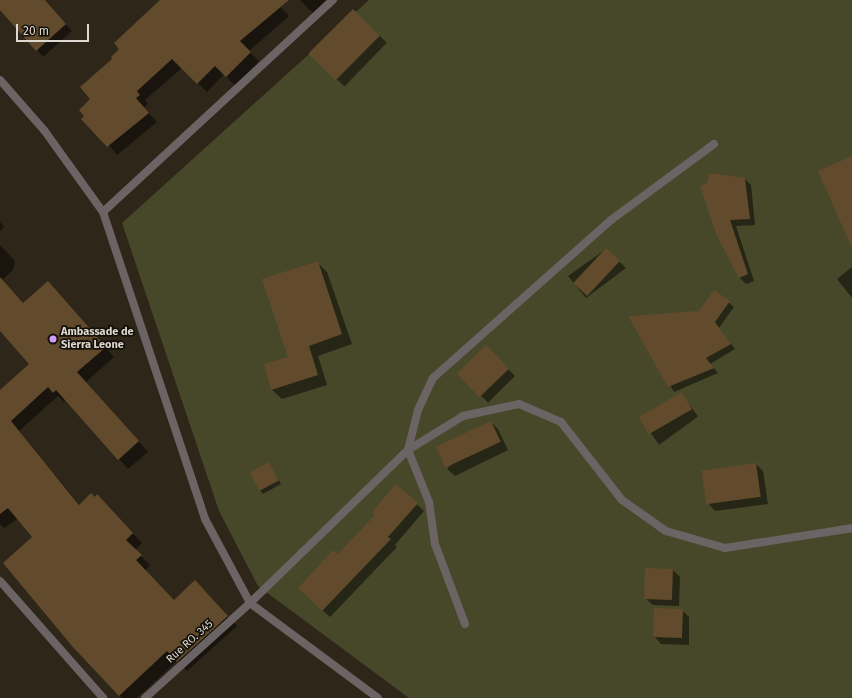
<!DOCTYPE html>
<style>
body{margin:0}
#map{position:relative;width:852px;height:698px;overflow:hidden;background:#2f261a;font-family:"Fira Sans",sans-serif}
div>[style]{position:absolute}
.green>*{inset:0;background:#464829}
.shadow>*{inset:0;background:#0007;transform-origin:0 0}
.building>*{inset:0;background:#624b2d;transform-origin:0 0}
.lane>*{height:8px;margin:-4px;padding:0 4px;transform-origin:4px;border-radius:4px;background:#6c6364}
.street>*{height:8px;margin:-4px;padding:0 4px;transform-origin:4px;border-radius:4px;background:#6c6364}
.dots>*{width:11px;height:11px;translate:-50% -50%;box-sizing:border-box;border:2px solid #14100a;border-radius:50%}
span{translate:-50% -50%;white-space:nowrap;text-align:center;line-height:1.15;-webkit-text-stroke:3.5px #14100a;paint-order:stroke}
.poi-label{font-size:11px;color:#ded8d0;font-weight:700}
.left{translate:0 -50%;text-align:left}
.street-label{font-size:11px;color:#ded8d0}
.scale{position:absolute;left:16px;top:24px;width:73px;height:18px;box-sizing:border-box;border:2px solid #ded8d0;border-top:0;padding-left:5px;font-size:12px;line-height:14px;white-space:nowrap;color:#ded8d0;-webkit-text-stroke:3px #14100a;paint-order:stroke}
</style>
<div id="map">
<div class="green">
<i style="clip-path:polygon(369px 0,852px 0,852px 698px,409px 698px,258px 586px,219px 511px,122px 223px)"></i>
</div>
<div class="shadow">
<i style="clip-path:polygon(0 0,45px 0,72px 31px,43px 57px,0 8px)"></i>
<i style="clip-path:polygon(162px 0,274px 0,289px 16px,249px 51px,259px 61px,235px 86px,224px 74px,207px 92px,182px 68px,145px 100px,148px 104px,144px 108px,157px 122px,117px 155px,86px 116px,113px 59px)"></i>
<i style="clip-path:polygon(300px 0,326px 0,313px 13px)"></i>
<i style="left:353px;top:10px;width:47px;height:61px;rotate:44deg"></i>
<i style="clip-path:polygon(745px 179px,751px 185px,755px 225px,736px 226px,754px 281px,746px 284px,740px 278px,718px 236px)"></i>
<i style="clip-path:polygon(0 222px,4px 227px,0 231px)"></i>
<i style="clip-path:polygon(0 245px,15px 261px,13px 270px,2px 280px,24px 304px,48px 282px,114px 357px,86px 382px,148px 452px,128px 469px,66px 400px,64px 402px,58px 396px,19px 431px,80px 505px,107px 506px,142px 543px,135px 550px,150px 565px,145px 571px,174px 601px,205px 591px,237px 626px,187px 671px,177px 661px,137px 698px,122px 698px,72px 645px,33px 537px,18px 518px,4px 528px,0 524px,0 391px,30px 364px,0 330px)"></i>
<i style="clip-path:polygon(606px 249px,626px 268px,586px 298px,568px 276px)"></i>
<i style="clip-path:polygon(317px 262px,327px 272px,352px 344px,318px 356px,327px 385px,282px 399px,272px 390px,290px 357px)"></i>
<i style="clip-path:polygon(852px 267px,852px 298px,837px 279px)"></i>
<i style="clip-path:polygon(715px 291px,734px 307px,719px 328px,735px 349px,710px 364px,718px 373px,674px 392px,629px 316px,700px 312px)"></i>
<i style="left:486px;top:347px;width:41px;height:38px;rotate:45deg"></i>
<i style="left:681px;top:393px;width:29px;height:48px;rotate:54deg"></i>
<i style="clip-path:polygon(491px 422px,498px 429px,508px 450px,455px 476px,447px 469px)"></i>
<i style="clip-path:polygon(269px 463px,281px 484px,263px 494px,260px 490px)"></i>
<i style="clip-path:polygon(756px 464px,763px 471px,768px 504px,715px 511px,708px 503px)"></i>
<i style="clip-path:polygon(396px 485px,424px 511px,395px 545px,397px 547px,330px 617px,306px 595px,338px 556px,376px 515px)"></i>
<i style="clip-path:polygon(673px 570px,680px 577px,679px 606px,653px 605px,645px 598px)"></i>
<i style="clip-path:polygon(682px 610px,689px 617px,689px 645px,661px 644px,654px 636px)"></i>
</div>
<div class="building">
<i style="clip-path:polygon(0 0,45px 0,66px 24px,36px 51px,0 10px)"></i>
<i style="clip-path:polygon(160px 0,289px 0,240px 41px,251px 52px,226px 77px,215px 66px,197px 84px,172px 59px,137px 91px,140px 95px,136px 98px,149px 113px,107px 147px,81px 119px,84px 116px,79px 110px,90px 99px,80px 87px,112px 59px,111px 57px,119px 49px,114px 43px)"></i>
<i style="left:353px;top:9px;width:38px;height:63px;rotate:45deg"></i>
<i style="clip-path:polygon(852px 156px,852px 248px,818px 171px)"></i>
<i style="clip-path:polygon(709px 173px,745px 178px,750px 219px,730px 220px,748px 274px,739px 278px,717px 236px,700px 186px,708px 182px)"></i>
<i style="left:606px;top:248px;width:19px;height:48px;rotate:43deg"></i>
<i style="clip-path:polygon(318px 261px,342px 334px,309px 346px,318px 375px,271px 390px,264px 364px,288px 357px,262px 279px)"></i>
<i style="clip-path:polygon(0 277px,23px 303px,48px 281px,106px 347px,77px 372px,139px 441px,118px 460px,56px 390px,53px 393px,48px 387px,11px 421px,79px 505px,91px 493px,95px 497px,97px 494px,133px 533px,126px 540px,142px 555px,136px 560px,174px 600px,195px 580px,228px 616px,177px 662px,167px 651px,119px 696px,72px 646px,3px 563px,32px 537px,8px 508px,0 514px,0 390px,29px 364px,0 331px)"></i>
<i style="clip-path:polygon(714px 290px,730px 301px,715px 322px,731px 344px,706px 358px,714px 368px,668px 387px,628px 316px,699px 311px)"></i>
<i style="left:486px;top:345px;width:33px;height:41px;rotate:46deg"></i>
<i style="left:682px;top:392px;width:20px;height:50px;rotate:60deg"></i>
<i style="left:491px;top:421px;width:23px;height:61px;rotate:65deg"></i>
<i style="left:269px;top:462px;width:21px;height:22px;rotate:62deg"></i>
<i style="left:756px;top:463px;width:34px;height:55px;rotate:82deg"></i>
<i style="clip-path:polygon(396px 484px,418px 503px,388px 537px,391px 539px,322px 611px,298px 588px,333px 550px,338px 554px,375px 515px,372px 512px)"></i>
<i style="left:645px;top:568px;width:28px;height:31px;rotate:2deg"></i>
<i style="left:654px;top:608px;width:29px;height:29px;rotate:2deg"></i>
</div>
<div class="lane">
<i style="left:250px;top:603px;width:220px;rotate:-44.1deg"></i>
<i style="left:408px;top:450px;width:65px;rotate:-31.7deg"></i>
<i style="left:463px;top:416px;width:57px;rotate:-12.1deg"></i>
<i style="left:519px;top:404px;width:46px;rotate:23.2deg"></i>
<i style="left:561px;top:422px;width:99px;rotate:52deg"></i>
<i style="left:622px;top:500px;width:54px;rotate:35.2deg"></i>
<i style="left:666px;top:531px;width:61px;rotate:16.1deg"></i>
<i style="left:725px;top:548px;width:129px;rotate:-8.9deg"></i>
<i style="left:465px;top:624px;width:85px;rotate:-110.6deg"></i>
<i style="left:435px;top:544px;width:42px;rotate:-98.1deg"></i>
<i style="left:429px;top:502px;width:56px;rotate:-112deg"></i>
<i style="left:408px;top:450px;width:41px;rotate:-76deg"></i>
<i style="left:418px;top:410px;width:35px;rotate:-65deg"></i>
<i style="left:433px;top:378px;width:238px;rotate:-41.6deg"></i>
<i style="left:611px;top:220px;width:128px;rotate:-36.4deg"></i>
</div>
<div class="street">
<i style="left:0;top:80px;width:67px;rotate:48.7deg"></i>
<i style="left:44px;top:130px;width:101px;rotate:54.3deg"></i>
<i style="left:103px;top:212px;width:324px;rotate:71.6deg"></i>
<i style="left:205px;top:519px;width:95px;rotate:61.8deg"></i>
<i style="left:250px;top:603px;width:159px;rotate:36.6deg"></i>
<i style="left:103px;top:212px;width:313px;rotate:-42.7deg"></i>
<i style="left:0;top:581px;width:156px;rotate:48.6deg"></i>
<i style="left:145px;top:698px;width:142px;rotate:-42.1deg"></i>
</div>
<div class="dots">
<i style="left:53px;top:339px;background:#d29cfd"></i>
</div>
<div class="poi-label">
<span class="left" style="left:61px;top:339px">Ambassade de<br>Sierra Leone</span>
</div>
<div class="street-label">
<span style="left:190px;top:642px;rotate:-42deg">Rue RO. 345</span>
</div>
<div class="scale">20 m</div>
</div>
